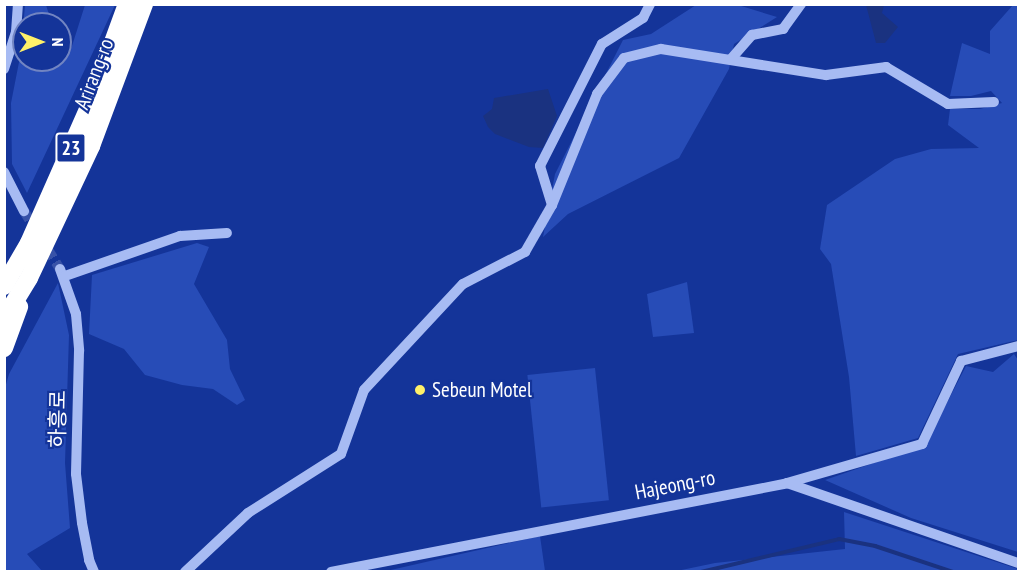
<!DOCTYPE html>
<meta charset="utf-8">
<style>
body{margin:0}
#map{position:relative;width:1023px;height:576px;overflow:hidden;background:#143499;font-family:"PT Sans Narrow","Noto Sans KR",sans-serif}
div>[style]{position:absolute}
.green>*{inset:0;background:#274cb7;transform-origin:0 0}
.water>*{inset:0;background:#1a3280}
.stream>*{height:4px;margin:-2px;padding:0 2px;transform-origin:2px;border-radius:2px;background:#1a3280}
.minor-tunnel>*{height:10px;margin-top:-5px;transform-origin:0;background:repeating-linear-gradient(90deg,#3752a8 0 10px,transparent 0 15px)}
.minor>*{height:10px;margin:-5px;padding:0 5px;transform-origin:5px;border-radius:5px;background:#a7bbf3}
.highway>*{height:18px;margin:-9px;padding:0 9px;transform-origin:9px;border-radius:9px;background:#fff}
.dots>*{width:16px;height:16px;translate:-50% -50%;box-sizing:border-box;border:3px solid #143499;border-radius:50%}
span{translate:-50% -50%;white-space:nowrap;text-align:center;line-height:1.15;-webkit-text-stroke:4.5px #143499;paint-order:stroke}
.shield-label span{padding:2px 4px;background:#143499;border:2px solid;border-radius:4px;-webkit-text-stroke-width:0}
.shield-label{font-size:20px;color:#fff;font-weight:700}
.street-label{font-size:21px;color:#fff}
.poi-label{font-size:21px;color:#fff}
.left{translate:0 -50%;text-align:left}
.frame{position:absolute;inset:0;border:6px solid #fff;pointer-events:none}
.north{position:absolute;left:12px;top:12px;width:60px;height:60px;box-sizing:border-box;background:#143499;border:2px solid #7285c2;border-radius:50%;rotate:90deg;font-size:16px;font-weight:700;line-height:24px;text-align:center;color:#fff}
.north::after{content:'';display:block;margin:auto;width:21px;height:27px;background:#fff169;clip-path:polygon(50% 0,100% 100%,50% 72%,0 100%)}
</style>
<div id="map">
<div class="green">
<i style="clip-path:polygon(25px 5px,46px 5px,52px 24px,24px 24px,24px 60px,60px 60px,60px 52px,71px 49px,85px 5px,115px 5px,27px 193px,12px 164px,11px 103px,21px 52px)"></i>
<i style="clip-path:polygon(696px 5px,738px 5px,777px 17px,734px 44px,729px 69px,679px 158px,568px 214px,543px 237px,555px 174px,623px 40px,651px 34px)"></i>
<i style="clip-path:polygon(1013px 5px,1018px 5px,1018px 340px,958px 354px,918px 438px,856px 456px,849px 377px,831px 264px,820px 249px,827px 205px,895px 159px,931px 149px,979px 148px,948px 125px,950px 109px,980px 109px,1002px 103px,991px 91px,971px 96px,950px 96px,962px 43px,990px 54px,990px 31px)"></i>
<i style="clip-path:polygon(197px 243px,209px 247px,194px 284px,227px 340px,230px 369px,245px 400px,237px 405px,213px 389px,182px 385px,145px 375px,124px 349px,89px 334px,92px 275px)"></i>
<i style="clip-path:polygon(687px 282px,694px 333px,653px 337px,647px 294px)"></i>
<i style="clip-path:polygon(58px 283px,69px 335px,65px 463px,70px 528px,27px 554px,42px 571px,5px 571px,5px 388px,9px 374px)"></i>
<i style="clip-path:polygon(1014px 354px,1018px 360px,1018px 552px,911px 518px,825px 480px,925px 445px,966px 366px,993px 372px)"></i>
<i style="left:595px;top:368px;width:133px;height:68px;rotate:84deg"></i>
<i style="clip-path:polygon(844px 512px,1018px 569px,1018px 572px,672px 572px,715px 563px,845px 549px)"></i>
<i style="clip-path:polygon(540px 536px,545px 571px,382px 572px)"></i>
</div>
<div class="water">
<i style="clip-path:polygon(866px 5px,884px 5px,882px 13px,898px 27px,885px 43px,876px 43px)"></i>
<i style="clip-path:polygon(548px 89px,557px 116px,543px 148px,529px 147px,495px 134px,488px 127px,483px 116px,492px 109px,494px 98px)"></i>
</div>
<div class="stream">
<i style="left:701px;top:572px;width:142px;rotate:-13.4deg"></i>
<i style="left:839px;top:539px;width:37px;rotate:11deg"></i>
<i style="left:875px;top:546px;width:82px;rotate:18.4deg"></i>
</div>
<div class="minor-tunnel">
<i style="left:24px;top:211px;width:68px;rotate:58.2deg"></i>
</div>
<div class="minor">
<i style="left:731px;top:59px;width:32px;rotate:-49deg"></i>
<i style="left:752px;top:35px;width:32px;rotate:-11deg"></i>
<i style="left:783px;top:29px;width:31px;rotate:-54deg"></i>
<i style="left:4px;top:69px;width:39px;rotate:-72deg"></i>
<i style="left:16px;top:32px;width:28px;rotate:-86deg"></i>
<i style="left:4px;top:172px;width:44px;rotate:62.9deg"></i>
<i style="left:552px;top:205px;width:41px;rotate:-107.1deg"></i>
<i style="left:540px;top:166px;width:137px;rotate:-63.1deg"></i>
<i style="left:602px;top:44px;width:49px;rotate:-32.4deg"></i>
<i style="left:643px;top:18px;width:16px;rotate:-63deg"></i>
<i style="left:60px;top:269px;width:48px;rotate:70.4deg"></i>
<i style="left:76px;top:314px;width:37px;rotate:85deg"></i>
<i style="left:79px;top:351px;width:123px;rotate:91.4deg"></i>
<i style="left:76px;top:474px;width:49px;rotate:83deg"></i>
<i style="left:82px;top:523px;width:38px;rotate:79deg"></i>
<i style="left:89px;top:560px;width:13px;rotate:67deg"></i>
<i style="left:65px;top:276px;width:122px;rotate:-19.2deg"></i>
<i style="left:180px;top:236px;width:47px;rotate:-3.7deg"></i>
<i style="left:787px;top:483px;width:141px;rotate:-16.1deg"></i>
<i style="left:922px;top:444px;width:92px;rotate:-64.8deg"></i>
<i style="left:961px;top:361px;width:59px;rotate:-14.7deg"></i>
<i style="left:185px;top:572px;width:86px;rotate:-43.1deg"></i>
<i style="left:248px;top:513px;width:110px;rotate:-32.4deg"></i>
<i style="left:341px;top:454px;width:68px;rotate:-70.2deg"></i>
<i style="left:364px;top:390px;width:145px;rotate:-47deg"></i>
<i style="left:463px;top:284px;width:70px;rotate:-27.3deg"></i>
<i style="left:525px;top:252px;width:54px;rotate:-60.1deg"></i>
<i style="left:552px;top:205px;width:120px;rotate:-67.9deg"></i>
<i style="left:597px;top:94px;width:45px;rotate:-53.1deg"></i>
<i style="left:624px;top:58px;width:38px;rotate:-14deg"></i>
<i style="left:661px;top:49px;width:167px;rotate:9deg"></i>
<i style="left:826px;top:75px;width:61px;rotate:-7.6deg"></i>
<i style="left:886px;top:67px;width:72px;rotate:30.8deg"></i>
<i style="left:948px;top:104px;width:46px;rotate:-2.5deg"></i>
<i style="left:331px;top:572px;width:465px;rotate:-11deg"></i>
<i style="left:787px;top:483px;width:244px;rotate:19.1deg"></i>
</div>
<div class="highway">
<i style="left:4px;top:286px;width:50px;rotate:-59.8deg"></i>
<i style="left:29px;top:243px;width:151px;rotate:-66.2deg"></i>
<i style="left:90px;top:105px;width:108px;rotate:-69.9deg"></i>
<i style="left:4px;top:319px;width:48px;rotate:-58.6deg"></i>
<i style="left:29px;top:278px;width:146px;rotate:-64.8deg"></i>
<i style="left:91px;top:146px;width:152px;rotate:-69.5deg"></i>
<i style="left:4px;top:348px;width:44px;rotate:-69.9deg"></i>
</div>
<div class="dots">
<i style="left:420px;top:390px;background:#fff169"></i>
</div>
<div class="shield-label">
<span style="left:71px;top:148px">23</span>
</div>
<div class="street-label">
<span style="left:94px;top:74px;rotate:-69deg">Arirang-ro</span>
<span style="left:58px;top:419px;rotate:-89deg">하흥로</span>
<span style="left:675px;top:485px;rotate:-11deg">Hajeong-ro</span>
</div>
<div class="poi-label">
<span class="left" style="left:432px;top:390px">Sebeun Motel</span>
</div>
<div class="frame"></div>
<div class="north">N</div>
</div>
